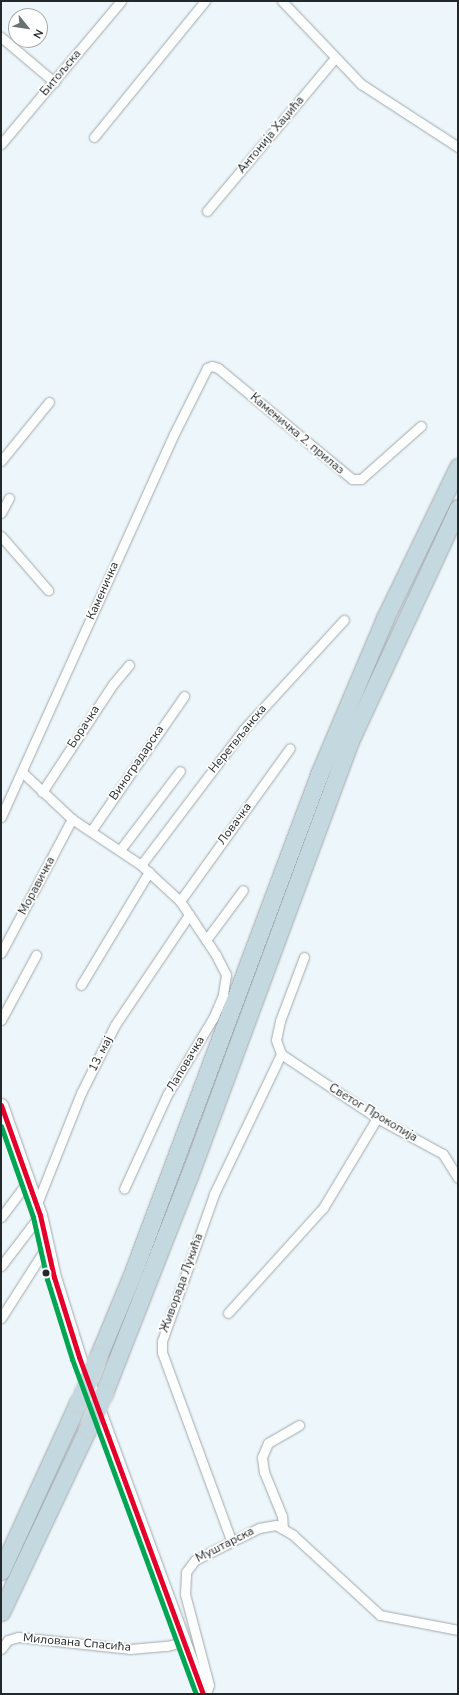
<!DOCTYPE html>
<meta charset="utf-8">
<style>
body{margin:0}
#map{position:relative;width:459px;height:1695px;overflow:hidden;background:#edf6fa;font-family:"Nunito Sans",sans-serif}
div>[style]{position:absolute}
.roads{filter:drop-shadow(0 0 1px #a2a8ac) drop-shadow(0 0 1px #a2a8ac)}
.street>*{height:9px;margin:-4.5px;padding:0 4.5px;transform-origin:4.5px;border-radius:4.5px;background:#fcfefe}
.secondary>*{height:13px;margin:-6.5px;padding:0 6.5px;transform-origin:6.5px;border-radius:6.5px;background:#fcfefe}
.highway>*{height:17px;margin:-8.5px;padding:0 8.5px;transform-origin:8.5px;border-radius:8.5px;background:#c3d9df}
.bridges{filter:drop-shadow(0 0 1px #cdd1d3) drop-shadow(0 0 1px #cdd1d3)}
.highway-bridge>*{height:17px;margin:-8.5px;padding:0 8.5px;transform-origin:8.5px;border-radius:8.5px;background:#c3d9df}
.bus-1>*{height:5px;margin:-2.5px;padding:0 2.5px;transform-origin:2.5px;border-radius:2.5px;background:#e4002b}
.bus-2>*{height:5px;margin:-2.5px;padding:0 2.5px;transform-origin:2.5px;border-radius:2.5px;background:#00a651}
.dots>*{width:11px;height:11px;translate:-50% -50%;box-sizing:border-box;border:2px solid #fff;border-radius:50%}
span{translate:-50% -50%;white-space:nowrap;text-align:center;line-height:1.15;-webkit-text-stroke:3.5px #fff;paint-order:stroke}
.street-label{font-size:12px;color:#23292b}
.frame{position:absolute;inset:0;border:2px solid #23292b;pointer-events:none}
.north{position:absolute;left:8px;top:8px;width:40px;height:40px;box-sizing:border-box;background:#fff;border:1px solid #a7a9aa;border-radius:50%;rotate:120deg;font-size:11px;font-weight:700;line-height:16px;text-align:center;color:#23292b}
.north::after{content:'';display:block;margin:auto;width:14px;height:18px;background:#6a7173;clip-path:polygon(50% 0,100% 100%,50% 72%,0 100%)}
</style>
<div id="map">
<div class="roads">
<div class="street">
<i style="left:282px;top:1px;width:115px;rotate:46.4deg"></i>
<i style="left:361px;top:84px;width:116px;rotate:33deg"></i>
<i style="left:1px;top:37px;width:70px;rotate:40.3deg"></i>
<i style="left:94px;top:137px;width:176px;rotate:-50.8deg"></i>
<i style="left:1px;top:144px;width:187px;rotate:-50deg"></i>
<i style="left:207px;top:211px;width:199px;rotate:-50.1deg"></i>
<i style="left:1px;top:461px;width:76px;rotate:-50.9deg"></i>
<i style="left:1px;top:513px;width:17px;rotate:-62deg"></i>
<i style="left:1px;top:536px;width:72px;rotate:49deg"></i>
<i style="left:22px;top:772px;width:69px;rotate:43.2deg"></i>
<i style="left:72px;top:819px;width:83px;rotate:33.7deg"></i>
<i style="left:141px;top:865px;width:53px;rotate:42.7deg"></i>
<i style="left:180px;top:901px;width:65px;rotate:56.3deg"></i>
<i style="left:216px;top:955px;width:22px;rotate:63deg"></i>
<i style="left:226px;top:975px;width:20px;rotate:99deg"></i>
<i style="left:223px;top:995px;width:25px;rotate:113deg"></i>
<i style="left:213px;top:1018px;width:90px;rotate:120.9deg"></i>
<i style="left:167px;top:1095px;width:103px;rotate:114.6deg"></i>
<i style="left:42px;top:792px;width:129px;rotate:-56.7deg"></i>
<i style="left:113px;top:684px;width:25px;rotate:-50deg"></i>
<i style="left:1px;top:817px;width:420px;rotate:-65.7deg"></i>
<i style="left:174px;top:434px;width:74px;rotate:-63.4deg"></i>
<i style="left:207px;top:368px;width:5px;rotate:-22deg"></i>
<i style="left:212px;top:366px;width:6px;rotate:18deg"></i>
<i style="left:218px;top:368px;width:174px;rotate:39.6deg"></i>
<i style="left:352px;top:479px;width:9px"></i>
<i style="left:361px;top:479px;width:80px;rotate:-41.5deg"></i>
<i style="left:91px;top:831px;width:164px;rotate:-55.4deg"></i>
<i style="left:120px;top:850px;width:99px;rotate:-52.8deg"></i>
<i style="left:141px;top:865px;width:171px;rotate:-52.9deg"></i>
<i style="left:244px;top:729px;width:148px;rotate:-47.5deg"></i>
<i style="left:180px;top:901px;width:188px;rotate:-54.3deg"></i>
<i style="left:206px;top:940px;width:62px;rotate:-53.5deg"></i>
<i style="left:1px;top:953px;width:152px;rotate:-62.1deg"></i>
<i style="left:304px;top:957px;width:68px;rotate:110.6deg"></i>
<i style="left:280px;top:1021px;width:19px;rotate:102deg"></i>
<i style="left:276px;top:1040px;width:15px;rotate:70deg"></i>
<i style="left:281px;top:1054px;width:115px;rotate:33.7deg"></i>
<i style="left:377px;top:1118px;width:75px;rotate:28.6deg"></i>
<i style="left:443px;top:1154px;width:28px;rotate:58deg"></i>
<i style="left:81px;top:985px;width:132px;rotate:-59deg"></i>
<i style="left:1px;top:1020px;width:74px;rotate:-61.7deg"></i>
<i style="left:36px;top:1206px;width:122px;rotate:-68.3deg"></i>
<i style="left:81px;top:1093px;width:76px;rotate:-63.4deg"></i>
<i style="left:115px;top:1025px;width:133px;rotate:-56.1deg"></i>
<i style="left:1px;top:1217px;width:46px;rotate:-52.9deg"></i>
<i style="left:1px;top:1266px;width:64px;rotate:-52.6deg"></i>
<i style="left:228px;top:1313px;width:142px;rotate:-47.9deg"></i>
<i style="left:323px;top:1208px;width:105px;rotate:-59deg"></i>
<i style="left:1px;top:1318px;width:85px;rotate:-57.4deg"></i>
<i style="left:283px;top:1529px;width:13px;rotate:-94deg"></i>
<i style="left:282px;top:1516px;width:48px;rotate:-112.2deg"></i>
<i style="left:264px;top:1472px;width:15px;rotate:-98deg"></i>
<i style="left:262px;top:1457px;width:15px;rotate:-67deg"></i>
<i style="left:268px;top:1443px;width:36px;rotate:-30deg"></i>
<i style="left:231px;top:1540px;width:200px;rotate:-110.2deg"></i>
<i style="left:162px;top:1352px;width:11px;rotate:-90deg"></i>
<i style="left:162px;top:1341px;width:156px;rotate:-70.5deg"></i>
<i style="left:214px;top:1194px;width:155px;rotate:-64.4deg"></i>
<i style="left:1px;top:1649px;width:11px;rotate:-52deg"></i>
<i style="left:8px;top:1640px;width:10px;rotate:-17deg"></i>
<i style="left:18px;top:1637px;width:113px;rotate:6.1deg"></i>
<i style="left:130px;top:1649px;width:37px;rotate:-5deg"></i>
<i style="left:167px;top:1646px;width:16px;rotate:-15deg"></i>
<i style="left:206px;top:1694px;width:9px;rotate:-72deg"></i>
<i style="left:209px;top:1685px;width:94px;rotate:-104.8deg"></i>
<i style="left:185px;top:1594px;width:22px;rotate:-87deg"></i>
<i style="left:186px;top:1572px;width:15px;rotate:-53deg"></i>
<i style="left:195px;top:1560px;width:72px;rotate:-26.6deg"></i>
<i style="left:259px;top:1528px;width:17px;rotate:-10deg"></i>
<i style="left:276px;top:1525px;width:20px;rotate:30deg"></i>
<i style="left:293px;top:1535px;width:118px;rotate:42.6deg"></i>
<i style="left:380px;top:1615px;width:79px;rotate:10.9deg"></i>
</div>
<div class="secondary">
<i style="left:1px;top:1105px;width:117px;rotate:70.5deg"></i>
<i style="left:40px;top:1215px;width:64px;rotate:77.3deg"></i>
<i style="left:54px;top:1277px;width:84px;rotate:72.6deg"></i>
<i style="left:79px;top:1357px;width:359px;rotate:69.8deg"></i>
</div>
<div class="highway">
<i style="left:98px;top:1357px;width:89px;rotate:-67.5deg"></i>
<i style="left:132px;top:1275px;width:537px;rotate:-69.51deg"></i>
<i style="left:320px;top:772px;width:167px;rotate:-67.1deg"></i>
<i style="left:385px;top:618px;width:168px;rotate:-64.2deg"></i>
<i style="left:104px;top:1393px;width:230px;rotate:-68.6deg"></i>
<i style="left:188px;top:1179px;width:467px;rotate:-69.7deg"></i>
<i style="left:350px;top:741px;width:257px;rotate:-65.1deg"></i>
<i style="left:1px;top:1571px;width:185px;rotate:-65.4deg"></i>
<i style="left:1px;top:1612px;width:204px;rotate:-64.7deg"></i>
</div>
</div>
<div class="bridges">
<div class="highway-bridge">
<i style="left:78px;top:1403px;width:50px;rotate:-66.5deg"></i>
<i style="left:88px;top:1428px;width:38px;rotate:-65deg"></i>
</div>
</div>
<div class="bus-1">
<i style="left:1px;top:1105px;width:117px;rotate:70.5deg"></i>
<i style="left:40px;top:1215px;width:64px;rotate:77.3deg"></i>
<i style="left:54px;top:1277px;width:84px;rotate:72.6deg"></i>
<i style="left:79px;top:1357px;width:359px;rotate:69.8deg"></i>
</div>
<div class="bus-2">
<i style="left:1px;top:1126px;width:96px;rotate:70.6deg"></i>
<i style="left:33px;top:1217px;width:64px;rotate:77.3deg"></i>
<i style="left:47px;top:1279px;width:84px;rotate:72.6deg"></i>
<i style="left:72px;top:1359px;width:357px;rotate:69.7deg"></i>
</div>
<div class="dots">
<i style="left:46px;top:1273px;background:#23292b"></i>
</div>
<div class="street-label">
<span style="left:61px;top:73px;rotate:-50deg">Битољска</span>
<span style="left:271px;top:135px;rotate:-50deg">Антонија Хаџића</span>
<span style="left:297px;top:434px;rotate:40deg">Каменичка 2. прилаз</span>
<span style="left:103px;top:591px;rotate:-66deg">Каменичка</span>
<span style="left:84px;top:727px;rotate:-57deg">Борачка</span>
<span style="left:238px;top:739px;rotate:-51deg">Неретвљанска</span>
<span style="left:137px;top:763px;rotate:-56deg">Виноградарска</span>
<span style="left:235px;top:824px;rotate:-54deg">Ловачка</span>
<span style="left:37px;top:886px;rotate:-62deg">Моравичка</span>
<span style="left:101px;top:1054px;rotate:-63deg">13. мај</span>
<span style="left:186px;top:1064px;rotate:-59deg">Лаповачка</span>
<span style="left:373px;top:1113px;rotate:31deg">Светог Прокопија</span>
<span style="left:182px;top:1283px;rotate:-70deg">Живорада Лукића</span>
<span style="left:225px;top:1545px;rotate:-27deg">Муштарска</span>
<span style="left:77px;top:1643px;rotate:5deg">Милована Спасића</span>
</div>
<div class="frame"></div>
<div class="north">N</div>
</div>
